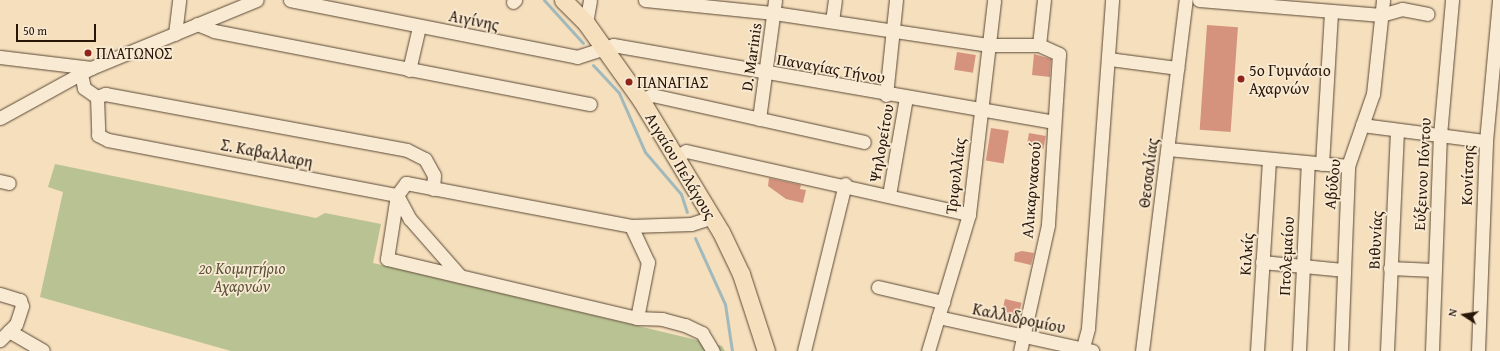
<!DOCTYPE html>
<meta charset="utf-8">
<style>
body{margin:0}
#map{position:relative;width:1500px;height:351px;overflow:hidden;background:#f5dfbc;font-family:"Gentium Book Plus",serif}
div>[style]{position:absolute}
.green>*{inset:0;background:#b9c293}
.stream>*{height:3px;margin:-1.5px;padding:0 1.5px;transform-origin:1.5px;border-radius:1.5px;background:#a2b9bc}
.building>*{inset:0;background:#d5937e;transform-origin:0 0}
.roads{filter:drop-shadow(0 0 1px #5b4836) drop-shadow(0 0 1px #5b4836)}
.minor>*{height:13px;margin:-6.5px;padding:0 6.5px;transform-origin:6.5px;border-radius:6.5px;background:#f8ead3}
.major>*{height:17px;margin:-8.5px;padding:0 8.5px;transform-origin:8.5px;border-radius:8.5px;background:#f5dfbc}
.dots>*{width:11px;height:11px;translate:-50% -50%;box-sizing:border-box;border:2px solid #f8ead3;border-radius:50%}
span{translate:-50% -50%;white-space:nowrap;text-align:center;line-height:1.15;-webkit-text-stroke:3.5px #f8ead3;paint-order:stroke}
.street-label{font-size:16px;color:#281609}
.poi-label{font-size:16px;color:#281609}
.left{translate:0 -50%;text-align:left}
.park-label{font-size:16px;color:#5b5239;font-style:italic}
.north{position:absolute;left:1444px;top:295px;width:40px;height:40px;-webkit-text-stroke:3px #f8ead3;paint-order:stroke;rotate:282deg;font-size:11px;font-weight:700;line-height:16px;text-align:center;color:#281609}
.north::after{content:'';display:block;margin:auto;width:14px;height:18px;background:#281609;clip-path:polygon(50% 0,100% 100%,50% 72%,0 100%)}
.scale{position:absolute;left:16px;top:24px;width:80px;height:18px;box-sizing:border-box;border:2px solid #281609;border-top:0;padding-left:5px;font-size:12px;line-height:14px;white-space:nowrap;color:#281609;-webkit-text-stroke:3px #f8ead3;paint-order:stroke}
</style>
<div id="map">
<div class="green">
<i style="clip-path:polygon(55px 164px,316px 218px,325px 213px,381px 224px,373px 263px,722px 346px,725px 351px,231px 351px,40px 297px,63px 192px,48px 187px)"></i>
</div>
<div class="stream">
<i style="left:544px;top:0;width:58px;rotate:47.8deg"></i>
<i style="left:593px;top:65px;width:38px;rotate:47deg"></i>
<i style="left:619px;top:93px;width:64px;rotate:66.2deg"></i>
<i style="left:645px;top:152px;width:55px;rotate:49.4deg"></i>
<i style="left:681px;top:194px;width:19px;rotate:72deg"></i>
<i style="left:695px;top:238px;width:72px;rotate:65.6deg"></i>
<i style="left:725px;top:304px;width:48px;rotate:81.5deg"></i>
</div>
<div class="building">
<i style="left:1207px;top:25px;width:31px;height:105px;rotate:4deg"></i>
<i style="left:957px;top:52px;width:19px;height:18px;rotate:9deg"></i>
<i style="clip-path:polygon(1034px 54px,1051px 59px,1050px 77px,1032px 75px)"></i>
<i style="left:991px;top:128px;width:18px;height:33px;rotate:9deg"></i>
<i style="left:1029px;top:133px;width:17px;height:13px;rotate:10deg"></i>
<i style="clip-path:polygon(769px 178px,801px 185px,800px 189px,806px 190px,803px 203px,786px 199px,768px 186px)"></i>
<i style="clip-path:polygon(1022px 251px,1034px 253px,1031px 265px,1014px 261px,1015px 253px)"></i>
<i style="left:1005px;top:299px;width:17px;height:22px;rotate:13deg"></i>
</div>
<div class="roads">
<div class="minor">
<i style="left:290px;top:0;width:293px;rotate:11.2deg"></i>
<i style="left:577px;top:57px;width:38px;rotate:-18deg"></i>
<i style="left:613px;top:45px;width:448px;rotate:9.9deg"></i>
<i style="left:645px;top:0;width:130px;rotate:5.8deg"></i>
<i style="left:774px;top:13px;width:216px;rotate:8.5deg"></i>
<i style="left:988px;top:45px;width:51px"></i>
<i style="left:1039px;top:45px;width:22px;rotate:24deg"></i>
<i style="left:1059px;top:54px;width:171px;rotate:93.7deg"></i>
<i style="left:1048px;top:225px;width:129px;rotate:102.5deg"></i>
<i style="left:1199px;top:0;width:183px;rotate:4.7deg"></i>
<i style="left:1381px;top:15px;width:22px;rotate:-16deg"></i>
<i style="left:1402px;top:9px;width:26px;rotate:11deg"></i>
<i style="left:513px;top:2px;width:3px;rotate:-45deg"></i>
<i style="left:832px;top:21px;width:21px;rotate:-82deg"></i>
<i style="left:586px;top:23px;width:23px;rotate:-80deg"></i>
<i style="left:197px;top:24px;width:18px;rotate:22deg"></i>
<i style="left:214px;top:31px;width:383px;rotate:11deg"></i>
<i style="left:175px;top:34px;width:34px;rotate:-83deg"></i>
<i style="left:1039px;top:45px;width:45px;rotate:-83.7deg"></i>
<i style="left:0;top:57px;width:92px;rotate:6.9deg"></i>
<i style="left:1109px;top:59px;width:69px;rotate:7.5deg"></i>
<i style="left:409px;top:70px;width:44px;rotate:-76.9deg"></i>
<i style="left:81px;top:74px;width:14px;rotate:78deg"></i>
<i style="left:84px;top:88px;width:16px;rotate:35deg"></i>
<i style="left:97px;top:97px;width:38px;rotate:88deg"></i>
<i style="left:98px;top:135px;width:11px;rotate:27deg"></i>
<i style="left:108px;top:140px;width:294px;rotate:10.8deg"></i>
<i style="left:397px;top:195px;width:27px;rotate:62deg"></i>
<i style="left:410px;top:219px;width:76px;rotate:48.7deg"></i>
<i style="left:886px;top:95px;width:96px;rotate:-84deg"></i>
<i style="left:97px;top:97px;width:9px;rotate:-21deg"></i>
<i style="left:105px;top:94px;width:307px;rotate:10.5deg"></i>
<i style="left:407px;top:150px;width:20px;rotate:27deg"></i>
<i style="left:425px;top:159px;width:18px;rotate:61deg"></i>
<i style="left:434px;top:175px;width:14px;rotate:94deg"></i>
<i style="left:641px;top:100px;width:12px;rotate:-24deg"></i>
<i style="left:652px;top:95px;width:217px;rotate:12.5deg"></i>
<i style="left:0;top:118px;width:104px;rotate:-28.8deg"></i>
<i style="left:91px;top:68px;width:179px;rotate:-22.3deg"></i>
<i style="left:759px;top:119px;width:120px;rotate:-82.3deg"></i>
<i style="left:1362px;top:125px;width:125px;rotate:7.4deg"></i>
<i style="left:1168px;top:149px;width:181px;rotate:5.4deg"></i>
<i style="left:677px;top:156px;width:10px;rotate:-29deg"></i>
<i style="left:686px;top:151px;width:290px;rotate:12.6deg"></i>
<i style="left:1322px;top:164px;width:153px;rotate:-86.6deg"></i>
<i style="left:0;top:181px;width:9px;rotate:13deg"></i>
<i style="left:406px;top:183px;width:229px;rotate:10.8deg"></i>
<i style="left:631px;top:226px;width:40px;rotate:65deg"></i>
<i style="left:648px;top:262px;width:57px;rotate:101.1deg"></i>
<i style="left:637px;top:318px;width:257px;rotate:-166.7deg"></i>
<i style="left:387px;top:259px;width:65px;rotate:-81.1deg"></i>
<i style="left:397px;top:195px;width:15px;rotate:-53deg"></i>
<i style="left:889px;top:195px;width:98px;rotate:-80.1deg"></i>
<i style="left:631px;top:226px;width:60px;rotate:-1.9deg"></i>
<i style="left:691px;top:224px;width:22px;rotate:-18deg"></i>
<i style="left:1262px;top:262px;width:81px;rotate:5.6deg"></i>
<i style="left:1390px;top:268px;width:44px;rotate:2.6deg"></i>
<i style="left:878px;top:287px;width:67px;rotate:13deg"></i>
<i style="left:0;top:294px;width:21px;rotate:17deg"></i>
<i style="left:20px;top:300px;width:6px;rotate:72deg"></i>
<i style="left:22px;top:306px;width:19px;rotate:108deg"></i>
<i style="left:16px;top:324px;width:23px;rotate:135deg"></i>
<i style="left:938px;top:317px;width:158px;rotate:12.4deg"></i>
<i style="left:637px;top:318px;width:25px;rotate:2deg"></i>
<i style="left:662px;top:319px;width:24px;rotate:15deg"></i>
<i style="left:685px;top:325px;width:19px;rotate:25deg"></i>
<i style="left:702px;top:333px;width:21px;rotate:59deg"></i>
<i style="left:9px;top:331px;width:39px;rotate:30deg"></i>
<i style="left:804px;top:351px;width:172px;rotate:-76.2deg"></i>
<i style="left:928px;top:351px;width:143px;rotate:-73.3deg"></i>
<i style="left:969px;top:214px;width:215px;rotate:-83.3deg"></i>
<i style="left:1082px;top:351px;width:24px;rotate:-75deg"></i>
<i style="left:1088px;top:328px;width:329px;rotate:-85.8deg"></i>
<i style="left:1142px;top:351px;width:354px;rotate:-82.9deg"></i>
<i style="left:1257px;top:351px;width:192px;rotate:-86.4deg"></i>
<i style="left:1299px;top:351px;width:188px;rotate:-87.3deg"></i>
<i style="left:1341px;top:351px;width:185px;rotate:-87.8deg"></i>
<i style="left:1348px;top:166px;width:76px;rotate:-70.9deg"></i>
<i style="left:1373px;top:94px;width:95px;rotate:-83.9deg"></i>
<i style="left:1387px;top:351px;width:221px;rotate:-87.4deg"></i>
<i style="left:1432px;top:351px;width:216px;rotate:-87.9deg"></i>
<i style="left:1440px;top:135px;width:136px;rotate:-84.9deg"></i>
<i style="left:1478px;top:351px;width:210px;rotate:-87.8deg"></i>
<i style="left:1486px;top:141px;width:142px;rotate:-84.7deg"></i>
</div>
<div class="major">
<i style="left:563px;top:0;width:33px;rotate:45deg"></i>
<i style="left:586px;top:23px;width:95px;rotate:54.5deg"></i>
<i style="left:641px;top:100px;width:154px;rotate:58.8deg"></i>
<i style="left:721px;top:232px;width:47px;rotate:64.5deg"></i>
<i style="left:741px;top:274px;width:81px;rotate:72deg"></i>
</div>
</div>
<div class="dots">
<i style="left:88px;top:53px;background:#8f2418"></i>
<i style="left:1241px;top:79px;background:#8f2418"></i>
<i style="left:629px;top:82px;background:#8f2418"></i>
</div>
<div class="street-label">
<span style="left:474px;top:20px;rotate:11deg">Αιγίνης</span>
<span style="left:751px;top:57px;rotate:-82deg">D. Marinis</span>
<span style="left:831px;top:68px;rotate:10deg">Παναγίας Τήνου</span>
<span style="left:881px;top:143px;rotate:-80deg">Ψηλορείτου</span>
<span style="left:267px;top:153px;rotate:11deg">Σ. Καβαλλαρη</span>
<span style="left:681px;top:166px;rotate:59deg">Αιγαίου Πελάγους</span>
<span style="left:1148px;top:173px;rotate:-83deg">Θεσσαλίας</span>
<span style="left:1422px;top:174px;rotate:-87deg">Εύξεινου Πόντου</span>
<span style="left:1467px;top:175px;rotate:-88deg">Κονίτσης</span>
<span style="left:955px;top:176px;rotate:-83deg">Τριφυλλίας</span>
<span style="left:1332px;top:184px;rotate:-84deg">Αβύδου</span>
<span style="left:1031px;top:190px;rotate:-85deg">Αλικαρνασσού</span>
<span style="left:1375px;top:240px;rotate:-87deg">Βιθυνίας</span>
<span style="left:1246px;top:254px;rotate:-86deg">Κιλκίς</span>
<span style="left:1286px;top:256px;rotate:-87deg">Πτολεμαίου</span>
<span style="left:1019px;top:318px;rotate:12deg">Καλλιδρομίου</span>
</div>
<div class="poi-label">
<span class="left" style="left:96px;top:53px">ΠΛΑΤΩΝΟΣ</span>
<span class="left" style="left:1249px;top:79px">5ο Γυμνάσιο<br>Αχαρνών</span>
<span class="left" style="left:637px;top:82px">ΠΑΝΑΓΙΑΣ</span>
</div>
<div class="park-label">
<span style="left:242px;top:277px">2ο Κοιμητήριο<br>Αχαρνών</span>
</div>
<div class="north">N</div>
<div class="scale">50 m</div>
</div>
